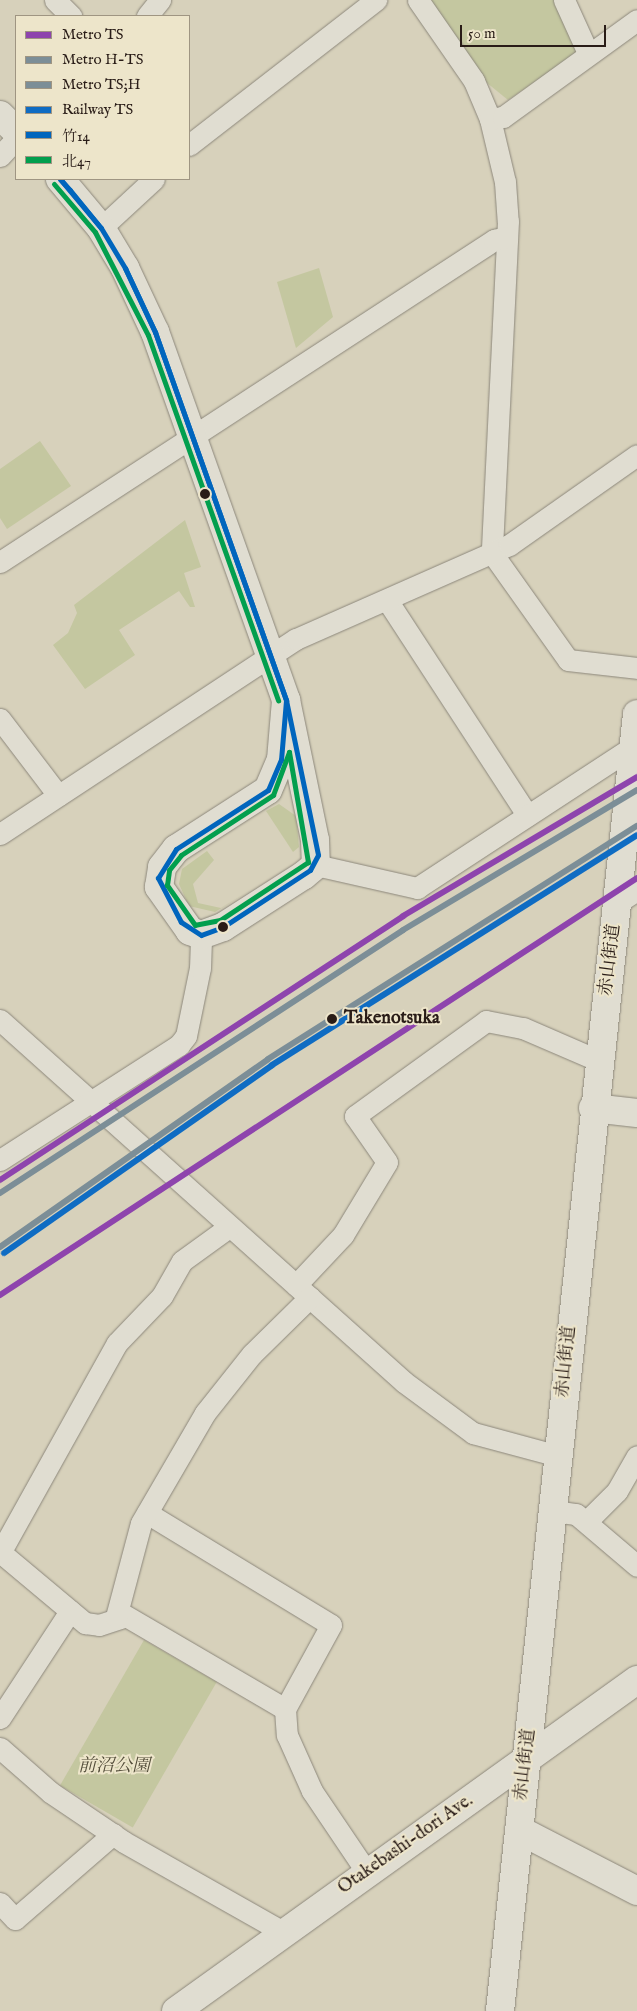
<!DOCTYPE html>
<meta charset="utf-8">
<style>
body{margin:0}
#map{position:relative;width:637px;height:2011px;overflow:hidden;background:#d7d1bb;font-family:"IM FELL English","Noto Serif JP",serif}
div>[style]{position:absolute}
.green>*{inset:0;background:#c4c7a0;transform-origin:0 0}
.roads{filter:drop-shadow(0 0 1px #8c877b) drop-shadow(0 0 1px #8c877b)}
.street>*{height:21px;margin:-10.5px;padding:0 10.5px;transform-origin:10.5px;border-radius:10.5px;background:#e0ddd1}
.secondary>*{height:28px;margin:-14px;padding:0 14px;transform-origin:14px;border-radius:14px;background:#e0ddd1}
.bus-1>*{height:5px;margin:-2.5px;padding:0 2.5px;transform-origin:2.5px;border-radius:2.5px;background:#0065bd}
.bus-2>*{height:5px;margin:-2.5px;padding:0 2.5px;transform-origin:2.5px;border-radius:2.5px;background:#029f4e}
.rail-1>*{height:6px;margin:-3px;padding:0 3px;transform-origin:3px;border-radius:3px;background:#0f6cc3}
.metro-1>*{height:6px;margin:-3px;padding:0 3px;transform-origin:3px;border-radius:3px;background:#8e44ad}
.metro-2>*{height:6px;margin:-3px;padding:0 3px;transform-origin:3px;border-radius:3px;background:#7c8e97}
.metro-3>*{height:6px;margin:-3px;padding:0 3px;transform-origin:3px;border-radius:3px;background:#7c8e97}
.dots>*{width:14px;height:14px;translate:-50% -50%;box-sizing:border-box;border:2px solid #ede5ca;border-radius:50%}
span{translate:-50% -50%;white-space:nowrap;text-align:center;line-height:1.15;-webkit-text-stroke:4px #ede5ca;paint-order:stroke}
.street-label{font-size:18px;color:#291c17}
.stop-label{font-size:18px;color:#291c17;font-weight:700}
.left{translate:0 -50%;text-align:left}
.park-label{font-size:18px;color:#534d3a;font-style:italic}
.legend{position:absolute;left:15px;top:15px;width:175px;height:165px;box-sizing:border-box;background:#ede5ca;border:1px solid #9f9582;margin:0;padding:6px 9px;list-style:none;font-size:15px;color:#291c17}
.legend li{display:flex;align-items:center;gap:10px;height:25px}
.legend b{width:25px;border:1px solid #9f9582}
.scale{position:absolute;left:460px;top:25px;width:146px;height:22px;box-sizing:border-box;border:2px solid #291c17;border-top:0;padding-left:6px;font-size:15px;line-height:18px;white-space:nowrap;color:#291c17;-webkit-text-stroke:4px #ede5ca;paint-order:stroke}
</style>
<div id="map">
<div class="green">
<i style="clip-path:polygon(431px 0,558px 0,577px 44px,576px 54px,508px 100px,481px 78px)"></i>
<i style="clip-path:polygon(319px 268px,333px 317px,296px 348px,277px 282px)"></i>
<i style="clip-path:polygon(40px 441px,71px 486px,7px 529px,0 518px,0 469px)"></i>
<i style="clip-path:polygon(185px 520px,201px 567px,184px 573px,195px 607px,190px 607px,179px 591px,119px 630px,135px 655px,85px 689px,53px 645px,68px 633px,77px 613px,74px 605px)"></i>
<i style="clip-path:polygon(279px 804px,296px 816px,299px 847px,293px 852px,266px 811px)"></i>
<i style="clip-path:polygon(207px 851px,214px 860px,193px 884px,198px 903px,221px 908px,254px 888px,215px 912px,189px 906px,179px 884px,182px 869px)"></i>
<i style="left:144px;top:1640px;width:84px;height:168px;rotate:30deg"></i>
</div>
<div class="roads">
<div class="street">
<i style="left:55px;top:0;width:23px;rotate:45deg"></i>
<i style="left:418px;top:0;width:98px;rotate:55.3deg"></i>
<i style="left:474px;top:81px;width:41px;rotate:67.2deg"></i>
<i style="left:490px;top:119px;width:65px;rotate:76.6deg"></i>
<i style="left:505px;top:182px;width:39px;rotate:86deg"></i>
<i style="left:508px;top:221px;width:332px;rotate:92.8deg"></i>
<i style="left:492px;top:553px;width:131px;rotate:54.6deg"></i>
<i style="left:568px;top:660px;width:69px;rotate:6.6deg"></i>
<i style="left:564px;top:0;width:58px;rotate:65.6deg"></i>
<i style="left:147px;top:16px;width:21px;rotate:-51deg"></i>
<i style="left:490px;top:119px;width:13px;rotate:-9deg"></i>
<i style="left:503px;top:117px;width:165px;rotate:-35.9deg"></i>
<i style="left:189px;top:145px;width:237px;rotate:-37.8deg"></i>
<i style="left:0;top:156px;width:23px;rotate:-47deg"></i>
<i style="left:101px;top:228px;width:72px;rotate:-42.8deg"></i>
<i style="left:0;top:562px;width:590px;rotate:-33.1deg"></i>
<i style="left:494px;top:240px;width:13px;rotate:-13deg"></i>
<i style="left:387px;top:600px;width:257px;rotate:56.9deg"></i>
<i style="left:0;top:719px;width:96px;rotate:52.7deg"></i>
<i style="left:0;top:834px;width:354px;rotate:-33.4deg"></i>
<i style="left:296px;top:639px;width:233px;rotate:-23.8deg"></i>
<i style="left:509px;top:545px;width:156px;rotate:-35.1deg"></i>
<i style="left:316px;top:865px;width:104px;rotate:12.8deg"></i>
<i style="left:417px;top:888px;width:263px;rotate:-33.2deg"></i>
<i style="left:617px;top:903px;width:24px;rotate:-33deg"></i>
<i style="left:0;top:1020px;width:542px;rotate:41.86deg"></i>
<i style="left:404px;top:1382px;width:86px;rotate:36.5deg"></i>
<i style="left:473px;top:1433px;width:88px;rotate:15.1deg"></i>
<i style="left:0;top:1160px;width:213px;rotate:-32.7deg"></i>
<i style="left:179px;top:1045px;width:11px;rotate:-52deg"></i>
<i style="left:186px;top:1036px;width:69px;rotate:-78.4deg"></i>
<i style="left:200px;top:968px;width:33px;rotate:-88deg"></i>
<i style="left:296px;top:1285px;width:69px;rotate:-46.8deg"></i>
<i style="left:343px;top:1235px;width:85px;rotate:-58.9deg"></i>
<i style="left:387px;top:1162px;width:56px;rotate:-124.8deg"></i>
<i style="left:355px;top:1116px;width:162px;rotate:-35.9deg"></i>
<i style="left:486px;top:1021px;width:38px;rotate:11deg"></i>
<i style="left:523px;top:1028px;width:81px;rotate:23.4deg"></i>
<i style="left:554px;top:1511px;width:22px;rotate:8deg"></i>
<i style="left:576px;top:1514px;width:80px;rotate:40.4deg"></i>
<i style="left:147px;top:1513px;width:215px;rotate:31.3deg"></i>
<i style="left:331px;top:1625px;width:96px;rotate:118.7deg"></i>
<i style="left:587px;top:1521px;width:42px;rotate:-45deg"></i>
<i style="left:617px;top:1491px;width:40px;rotate:-60.3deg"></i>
<i style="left:0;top:1552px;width:111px;rotate:39.9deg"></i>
<i style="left:85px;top:1623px;width:14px;rotate:8deg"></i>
<i style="left:99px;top:1625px;width:28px;rotate:-18deg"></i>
<i style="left:126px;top:1616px;width:184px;rotate:30.3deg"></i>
<i style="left:285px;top:1709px;width:26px;rotate:86deg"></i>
<i style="left:287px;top:1735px;width:61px;rotate:65.9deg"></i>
<i style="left:312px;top:1791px;width:97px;rotate:56deg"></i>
<i style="left:0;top:1553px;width:240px;rotate:-60.9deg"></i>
<i style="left:117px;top:1343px;width:65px;rotate:-46.2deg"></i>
<i style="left:162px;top:1296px;width:40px;rotate:-60.3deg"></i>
<i style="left:182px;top:1261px;width:58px;rotate:-35.9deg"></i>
<i style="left:116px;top:1617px;width:97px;rotate:-75.1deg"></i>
<i style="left:141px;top:1523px;width:127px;rotate:-59.8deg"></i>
<i style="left:205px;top:1413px;width:75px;rotate:-51.5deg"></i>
<i style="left:252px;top:1354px;width:81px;rotate:-44.5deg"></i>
<i style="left:0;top:1718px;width:128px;rotate:-56.8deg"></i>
<i style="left:0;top:1748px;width:67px;rotate:41.3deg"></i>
<i style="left:50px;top:1792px;width:89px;rotate:34deg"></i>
<i style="left:124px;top:1842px;width:185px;rotate:29.5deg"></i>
<i style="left:0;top:1903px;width:22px;rotate:47deg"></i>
<i style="left:15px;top:1919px;width:130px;rotate:-40.9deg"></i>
</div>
<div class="secondary">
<i style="left:0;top:115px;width:23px;rotate:45deg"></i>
<i style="left:60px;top:179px;width:64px;rotate:50.1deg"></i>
<i style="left:101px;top:228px;width:47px;rotate:59deg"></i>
<i style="left:125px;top:268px;width:71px;rotate:64.9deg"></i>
<i style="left:155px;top:332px;width:391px;rotate:70.4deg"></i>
<i style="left:286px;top:700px;width:143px;rotate:78.3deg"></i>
<i style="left:315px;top:840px;width:25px;rotate:88deg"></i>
<i style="left:316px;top:865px;width:16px;rotate:140deg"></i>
<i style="left:304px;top:875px;width:96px;rotate:147.3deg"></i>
<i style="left:223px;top:927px;width:23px;rotate:160deg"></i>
<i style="left:201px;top:935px;width:12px;rotate:-160deg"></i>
<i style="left:190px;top:931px;width:54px;rotate:-125.2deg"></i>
<i style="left:159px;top:887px;width:20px;rotate:-81deg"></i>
<i style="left:162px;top:867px;width:23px;rotate:-52deg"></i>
<i style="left:176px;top:849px;width:109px;rotate:-32.7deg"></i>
<i style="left:268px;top:790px;width:33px;rotate:-67deg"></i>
<i style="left:281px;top:760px;width:60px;rotate:-85.2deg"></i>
<i style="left:593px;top:1108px;width:44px;rotate:6.5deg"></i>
<i style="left:519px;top:1830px;width:133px;rotate:27.3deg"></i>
<i style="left:176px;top:2011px;width:568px;rotate:-35.68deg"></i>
<i style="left:500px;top:2011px;width:1304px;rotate:-83.97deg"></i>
</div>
</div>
<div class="bus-1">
<i style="left:60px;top:179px;width:15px;rotate:48deg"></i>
<i style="left:70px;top:190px;width:49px;rotate:50.8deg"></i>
<i style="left:101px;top:228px;width:64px;rotate:-129.9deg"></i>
<i style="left:101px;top:228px;width:47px;rotate:59deg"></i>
<i style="left:125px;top:268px;width:71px;rotate:64.9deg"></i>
<i style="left:125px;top:268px;width:71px;rotate:64.9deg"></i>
<i style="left:155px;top:332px;width:391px;rotate:70.4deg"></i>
<i style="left:155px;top:332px;width:391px;rotate:70.4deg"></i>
<i style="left:286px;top:700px;width:158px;rotate:78.3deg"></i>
<i style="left:318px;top:855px;width:17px;rotate:118deg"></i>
<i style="left:310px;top:870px;width:104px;rotate:146.8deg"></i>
<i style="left:223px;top:927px;width:23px;rotate:160deg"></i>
<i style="left:201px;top:935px;width:24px;rotate:-147deg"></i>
<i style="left:181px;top:922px;width:50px;rotate:-117.6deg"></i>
<i style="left:158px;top:878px;width:34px;rotate:-58deg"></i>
<i style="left:176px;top:849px;width:109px;rotate:-32.7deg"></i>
<i style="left:268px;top:790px;width:33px;rotate:-67deg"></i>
<i style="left:281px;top:760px;width:60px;rotate:-85.2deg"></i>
</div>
<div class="bus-2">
<i style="left:54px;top:184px;width:63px;rotate:49.5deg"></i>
<i style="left:95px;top:232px;width:116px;rotate:62.8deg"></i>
<i style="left:148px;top:335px;width:388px;rotate:70.4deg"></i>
<i style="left:289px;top:752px;width:112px;rotate:80.2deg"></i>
<i style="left:308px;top:862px;width:105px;rotate:146.6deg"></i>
<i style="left:220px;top:920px;width:25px;rotate:169deg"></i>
<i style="left:195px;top:925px;width:49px;rotate:-125deg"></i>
<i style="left:167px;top:885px;width:15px;rotate:-82deg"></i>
<i style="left:169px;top:870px;width:19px;rotate:-51deg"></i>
<i style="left:181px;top:855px;width:110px;rotate:-33.1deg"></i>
<i style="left:273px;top:795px;width:46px;rotate:-69.6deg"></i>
</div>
<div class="rail-1">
<i style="left:4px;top:1253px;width:327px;rotate:-35deg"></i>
<i style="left:272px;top:1065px;width:431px;rotate:-32.2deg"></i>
</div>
<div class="metro-1">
<i style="left:0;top:1180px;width:482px;rotate:-33.2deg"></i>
<i style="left:403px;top:916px;width:272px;rotate:-30.7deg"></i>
<i style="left:0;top:1295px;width:761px;rotate:-33.21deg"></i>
</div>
<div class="metro-2">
<i style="left:0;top:1247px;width:327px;rotate:-35deg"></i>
<i style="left:268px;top:1059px;width:436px;rotate:-32.3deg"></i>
</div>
<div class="metro-3">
<i style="left:0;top:1193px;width:481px;rotate:-33.1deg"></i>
<i style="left:403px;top:930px;width:273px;rotate:-30.9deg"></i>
</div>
<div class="dots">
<i style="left:205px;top:494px;background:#291c17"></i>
<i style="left:223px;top:927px;background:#291c17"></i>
<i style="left:332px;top:1019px;background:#291c17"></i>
</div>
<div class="street-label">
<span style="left:611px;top:960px;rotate:-83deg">赤山街道</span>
<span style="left:567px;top:1362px;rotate:-84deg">赤山街道</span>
<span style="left:526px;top:1765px;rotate:-83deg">赤山街道</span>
<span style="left:406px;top:1845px;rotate:-35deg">Otakebashi-dori Ave.</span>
</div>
<div class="stop-label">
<span class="left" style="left:344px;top:1019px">Takenotsuka</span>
</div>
<div class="park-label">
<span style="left:114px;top:1767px">前沼公園</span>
</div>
<ul class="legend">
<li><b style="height:6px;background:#8e44ad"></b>Metro TS</li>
<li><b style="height:6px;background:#7c8e97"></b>Metro H-TS</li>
<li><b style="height:6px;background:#7c8e97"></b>Metro TS;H</li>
<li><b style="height:6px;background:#0f6cc3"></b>Railway TS</li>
<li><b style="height:6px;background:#0065bd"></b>竹14</li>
<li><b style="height:6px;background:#029f4e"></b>北47</li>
</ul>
<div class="scale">50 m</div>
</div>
